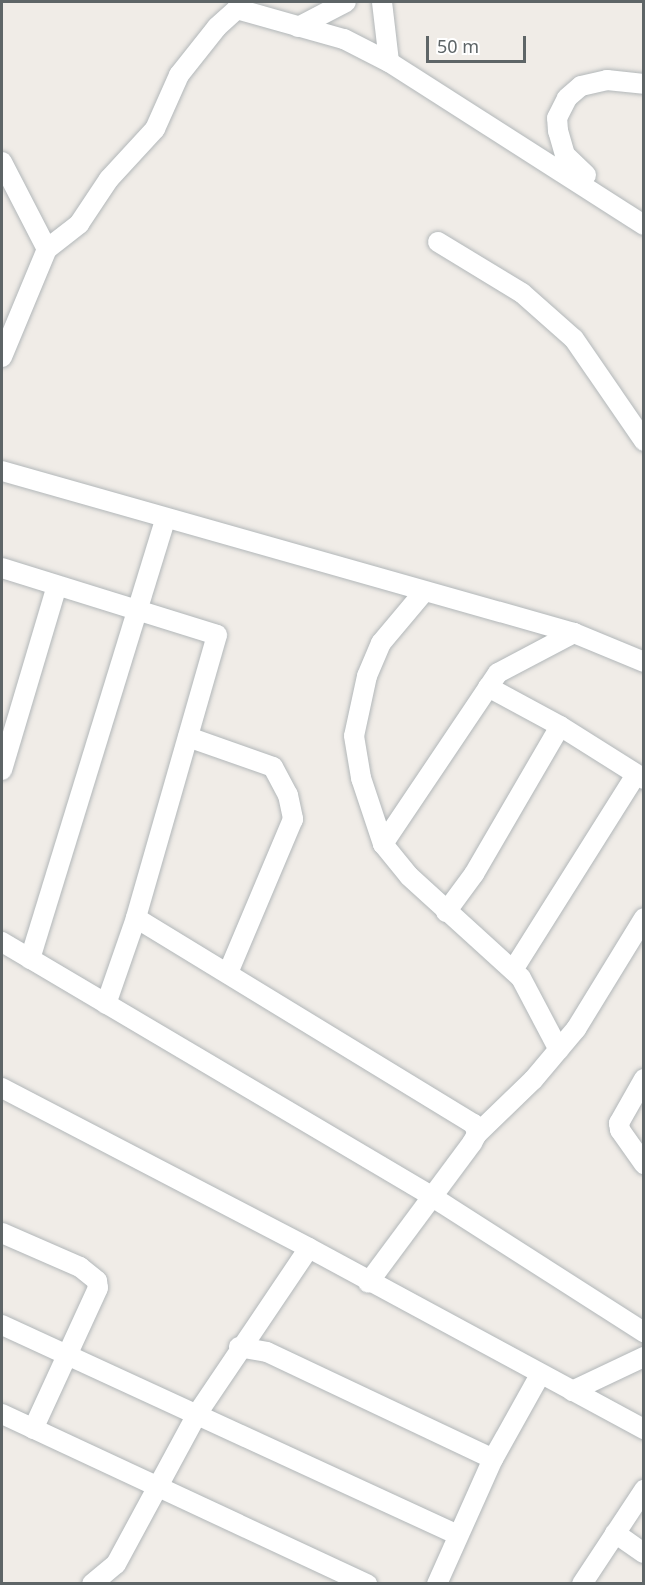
<!DOCTYPE html>
<style>
body{margin:0}
#map{position:relative;width:645px;height:1585px;overflow:hidden;background:#f0ece7;font-family:"Noto Sans",sans-serif}
div>[style]{position:absolute}
.roads{filter:drop-shadow(0 0 2px #b2b7b9) drop-shadow(0 0 2px #b2b7b9)}
.minor>*{height:20px;margin:-10px;padding:0 10px;transform-origin:10px;border-radius:10px;background:#fff}
span{translate:-50% -50%;white-space:nowrap;text-align:center;line-height:1.15;-webkit-text-stroke:5px #fff;paint-order:stroke}
.frame{position:absolute;inset:0;border:3px solid #5e6567;pointer-events:none}
.scale{position:absolute;left:426px;top:36px;width:100px;height:27px;box-sizing:border-box;border:3px solid #5e6567;border-top:0;padding-left:8px;font-size:18px;line-height:21px;white-space:nowrap;color:#5e6567;-webkit-text-stroke:4px #fff;paint-order:stroke}
</style>
<div id="map">
<div class="roads">
<div class="minor">
<i style="left:382px;top:2px;width:60px;rotate:83.3deg"></i>
<i style="left:298px;top:27px;width:54px;rotate:-27.5deg"></i>
<i style="left:2px;top:162px;width:98px;rotate:62.7deg"></i>
<i style="left:586px;top:175px;width:29px;rotate:-136deg"></i>
<i style="left:565px;top:155px;width:25px;rotate:-106deg"></i>
<i style="left:558px;top:131px;width:13px;rotate:-94deg"></i>
<i style="left:557px;top:118px;width:22px;rotate:-63deg"></i>
<i style="left:567px;top:98px;width:18px;rotate:-41deg"></i>
<i style="left:581px;top:86px;width:27px;rotate:-13deg"></i>
<i style="left:607px;top:80px;width:37px;rotate:6deg"></i>
<i style="left:438px;top:242px;width:98px;rotate:31.3deg"></i>
<i style="left:522px;top:293px;width:69px;rotate:41.5deg"></i>
<i style="left:574px;top:339px;width:124px;rotate:55.5deg"></i>
<i style="left:2px;top:357px;width:117px;rotate:-67.4deg"></i>
<i style="left:47px;top:249px;width:41px;rotate:-38deg"></i>
<i style="left:79px;top:224px;width:54px;rotate:-56.3deg"></i>
<i style="left:109px;top:179px;width:68px;rotate:-47.4deg"></i>
<i style="left:155px;top:129px;width:59px;rotate:-66deg"></i>
<i style="left:179px;top:75px;width:61px;rotate:-51.6deg"></i>
<i style="left:217px;top:27px;width:27px;rotate:-42deg"></i>
<i style="left:237px;top:9px;width:111px;rotate:15.7deg"></i>
<i style="left:344px;top:39px;width:51px;rotate:27.1deg"></i>
<i style="left:389px;top:62px;width:303px;rotate:32.6deg"></i>
<i style="left:2px;top:471px;width:594px;rotate:15.81deg"></i>
<i style="left:574px;top:633px;width:76px;rotate:22.5deg"></i>
<i style="left:2px;top:568px;width:225px;rotate:17.3deg"></i>
<i style="left:217px;top:635px;width:294px;rotate:106deg"></i>
<i style="left:136px;top:918px;width:91px;rotate:109.2deg"></i>
<i style="left:423px;top:593px;width:65px;rotate:130deg"></i>
<i style="left:381px;top:643px;width:36px;rotate:113deg"></i>
<i style="left:367px;top:676px;width:61px;rotate:102.2deg"></i>
<i style="left:354px;top:736px;width:43px;rotate:80.5deg"></i>
<i style="left:361px;top:778px;width:70px;rotate:71.6deg"></i>
<i style="left:383px;top:844px;width:41px;rotate:50.9deg"></i>
<i style="left:409px;top:876px;width:151px;rotate:42.3deg"></i>
<i style="left:521px;top:978px;width:81px;rotate:62.2deg"></i>
<i style="left:488px;top:687px;width:82px;rotate:28.4deg"></i>
<i style="left:560px;top:726px;width:99px;rotate:32.2deg"></i>
<i style="left:188px;top:737px;width:90px;rotate:19.4deg"></i>
<i style="left:273px;top:767px;width:32px;rotate:62deg"></i>
<i style="left:288px;top:795px;width:25px;rotate:78deg"></i>
<i style="left:293px;top:819px;width:167px;rotate:112.9deg"></i>
<i style="left:2px;top:770px;width:192px;rotate:-73.4deg"></i>
<i style="left:383px;top:844px;width:206px;rotate:-56.1deg"></i>
<i style="left:498px;top:673px;width:86px;rotate:-27.8deg"></i>
<i style="left:446px;top:912px;width:47px;rotate:-53.6deg"></i>
<i style="left:474px;top:874px;width:171px;rotate:-59.8deg"></i>
<i style="left:136px;top:918px;width:396px;rotate:31.4deg"></i>
<i style="left:474px;top:1124px;width:10px;rotate:73deg"></i>
<i style="left:477px;top:1134px;width:10px;rotate:119deg"></i>
<i style="left:472px;top:1143px;width:174px;rotate:126.6deg"></i>
<i style="left:2px;top:942px;width:499px;rotate:30.6deg"></i>
<i style="left:431px;top:1196px;width:253px;rotate:32.6deg"></i>
<i style="left:30px;top:959px;width:459px;rotate:-72.9deg"></i>
<i style="left:513px;top:970px;width:231px;rotate:-57.8deg"></i>
<i style="left:644px;top:1079px;width:51px;rotate:119.6deg"></i>
<i style="left:619px;top:1123px;width:7px;rotate:82deg"></i>
<i style="left:620px;top:1130px;width:42px;rotate:54.8deg"></i>
<i style="left:2px;top:1088px;width:346px;rotate:27.5deg"></i>
<i style="left:309px;top:1248px;width:381px;rotate:28.4deg"></i>
<i style="left:477px;top:1134px;width:78px;rotate:-44deg"></i>
<i style="left:533px;top:1080px;width:67px;rotate:-49.9deg"></i>
<i style="left:576px;top:1029px;width:130px;rotate:-58.5deg"></i>
<i style="left:2px;top:1233px;width:85px;rotate:23.6deg"></i>
<i style="left:80px;top:1267px;width:22px;rotate:39deg"></i>
<i style="left:97px;top:1281px;width:7px;rotate:82deg"></i>
<i style="left:98px;top:1288px;width:155px;rotate:114.7deg"></i>
<i style="left:2px;top:1325px;width:502px;rotate:24.73deg"></i>
<i style="left:239px;top:1347px;width:28px;rotate:10deg"></i>
<i style="left:267px;top:1352px;width:250px;rotate:25.3deg"></i>
<i style="left:572px;top:1391px;width:80px;rotate:-25.3deg"></i>
<i style="left:2px;top:1414px;width:403px;rotate:25deg"></i>
<i style="left:615px;top:1533px;width:35px;rotate:35deg"></i>
<i style="left:92px;top:1584px;width:31px;rotate:-40deg"></i>
<i style="left:116px;top:1564px;width:170px;rotate:-61.6deg"></i>
<i style="left:197px;top:1414px;width:200px;rotate:-56deg"></i>
<i style="left:437px;top:1584px;width:137px;rotate:-65.9deg"></i>
<i style="left:493px;top:1459px;width:96px;rotate:-60.8deg"></i>
<i style="left:582px;top:1584px;width:113px;rotate:-56.6deg"></i>
</div>
</div>
<div class="frame"></div>
<div class="scale">50 m</div>
</div>
